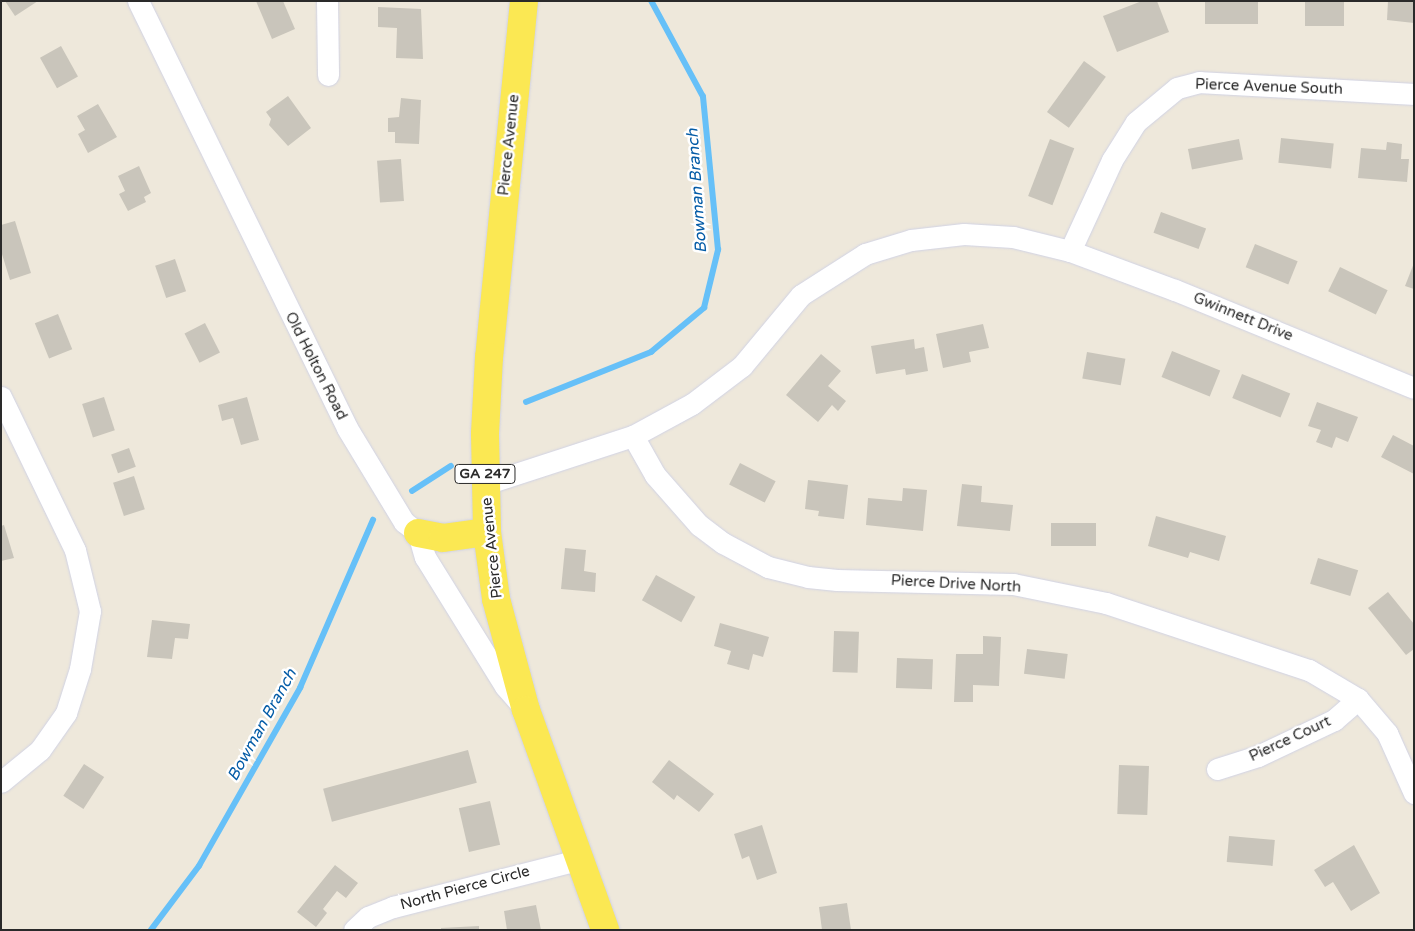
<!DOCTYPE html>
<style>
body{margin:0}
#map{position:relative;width:1415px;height:931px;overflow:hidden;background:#eee8db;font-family:"Varela Round",sans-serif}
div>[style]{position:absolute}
.stream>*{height:5.5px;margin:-2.75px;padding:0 2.75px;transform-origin:2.75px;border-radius:2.75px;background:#66c0f8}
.building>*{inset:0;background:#c9c5bb;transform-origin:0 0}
.roads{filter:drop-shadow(0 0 1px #d0d2e4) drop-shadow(0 0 1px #d0d2e4)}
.street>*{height:21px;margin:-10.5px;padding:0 10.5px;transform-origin:10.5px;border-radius:10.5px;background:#fff}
.primary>*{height:28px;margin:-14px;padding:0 14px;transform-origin:14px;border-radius:14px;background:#fbe853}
span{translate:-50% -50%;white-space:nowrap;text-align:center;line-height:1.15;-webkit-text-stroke:5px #fff;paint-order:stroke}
.shield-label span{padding:1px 4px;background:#fff;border:1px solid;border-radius:4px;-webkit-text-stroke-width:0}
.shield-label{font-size:14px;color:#2a2a2a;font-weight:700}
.street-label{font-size:15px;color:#2a2a2a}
.water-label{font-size:16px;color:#035ba6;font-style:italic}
.frame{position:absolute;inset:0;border:2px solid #2a2a2a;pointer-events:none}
</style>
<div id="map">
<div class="stream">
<i style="left:526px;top:402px;width:135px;rotate:-21.8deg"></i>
<i style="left:651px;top:352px;width:69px;rotate:-39.7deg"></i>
<i style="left:704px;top:308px;width:60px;rotate:-76.4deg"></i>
<i style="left:718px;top:250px;width:154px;rotate:-95.6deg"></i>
<i style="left:703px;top:97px;width:109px;rotate:-118.4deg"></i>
<i style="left:412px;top:491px;width:46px;rotate:-32.7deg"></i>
<i style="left:151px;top:930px;width:80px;rotate:-53.1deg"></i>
<i style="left:199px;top:866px;width:205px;rotate:-60.4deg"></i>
<i style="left:300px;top:688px;width:183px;rotate:-66.5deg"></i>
</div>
<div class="building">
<i style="clip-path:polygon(5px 1px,38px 1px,15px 16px)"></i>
<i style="clip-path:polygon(256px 1px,283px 1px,295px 29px,272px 39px)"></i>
<i style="clip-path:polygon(1142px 1px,1157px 1px,1169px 32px,1117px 52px,1103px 16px)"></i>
<i style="left:1205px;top:1px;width:53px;height:23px"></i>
<i style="left:1305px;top:1px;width:39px;height:25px"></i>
<i style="clip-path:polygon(1388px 1px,1414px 1px,1414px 23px,1387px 20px)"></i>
<i style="clip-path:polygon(378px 7px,421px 9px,423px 59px,396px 58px,397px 28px,378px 27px)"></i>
<i style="left:61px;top:46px;width:35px;height:24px;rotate:61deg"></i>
<i style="left:1084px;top:61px;width:27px;height:63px;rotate:36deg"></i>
<i style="clip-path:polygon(288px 96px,311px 128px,288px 146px,269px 125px,271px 119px,266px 112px)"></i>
<i style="clip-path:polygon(401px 98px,421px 100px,419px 144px,395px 143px,395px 132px,388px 132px,388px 118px,399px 117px)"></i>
<i style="clip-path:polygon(98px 104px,117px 137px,88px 153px,78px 134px,85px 130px,77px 116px)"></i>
<i style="left:1281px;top:138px;width:53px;height:25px;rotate:6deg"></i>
<i style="left:1050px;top:139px;width:26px;height:61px;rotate:21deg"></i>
<i style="left:1239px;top:139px;width:21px;height:52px;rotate:79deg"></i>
<i style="clip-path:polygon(1387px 142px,1402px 144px,1401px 159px,1409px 159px,1407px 182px,1358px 178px,1361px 148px,1386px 150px)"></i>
<i style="left:401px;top:159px;width:42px;height:24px;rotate:86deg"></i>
<i style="clip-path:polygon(139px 166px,151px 193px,144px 197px,146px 202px,128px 211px,119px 194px,125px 191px,118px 176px)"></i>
<i style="left:1161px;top:212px;width:48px;height:22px;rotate:20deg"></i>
<i style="clip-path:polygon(15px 221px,31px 273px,10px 280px,1px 251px,1px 225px)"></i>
<i style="left:1255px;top:244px;width:46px;height:25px;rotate:22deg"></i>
<i style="left:175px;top:259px;width:34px;height:21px;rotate:71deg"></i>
<i style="clip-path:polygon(1414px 263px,1414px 289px,1405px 286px)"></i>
<i style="left:1340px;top:267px;width:53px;height:27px;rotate:26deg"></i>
<i style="left:58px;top:314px;width:38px;height:25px;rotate:68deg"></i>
<i style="left:205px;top:323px;width:33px;height:23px;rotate:63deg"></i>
<i style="clip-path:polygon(983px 324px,989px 348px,969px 352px,971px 362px,943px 368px,936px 334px)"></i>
<i style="clip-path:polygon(914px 339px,915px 349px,924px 347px,928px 371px,906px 375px,905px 369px,876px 374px,871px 346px)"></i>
<i style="left:1172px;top:351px;width:52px;height:28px;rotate:22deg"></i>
<i style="left:1087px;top:352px;width:39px;height:27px;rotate:10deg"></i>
<i style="clip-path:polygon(821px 354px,841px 371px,828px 386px,846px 401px,838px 411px,832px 405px,818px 422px,786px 395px)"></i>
<i style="left:1242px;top:374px;width:52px;height:26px;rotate:22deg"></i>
<i style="left:104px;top:397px;width:35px;height:23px;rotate:72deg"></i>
<i style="clip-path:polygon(247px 397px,259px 440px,241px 445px,233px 418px,222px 421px,218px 405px)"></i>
<i style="clip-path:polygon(1317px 402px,1358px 417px,1348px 442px,1336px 437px,1332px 448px,1316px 442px,1321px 430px,1308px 426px)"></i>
<i style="clip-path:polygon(1393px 435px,1414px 446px,1414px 474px,1381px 457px)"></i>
<i style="left:129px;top:448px;width:20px;height:19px;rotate:70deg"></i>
<i style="left:740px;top:463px;width:40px;height:24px;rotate:27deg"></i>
<i style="left:134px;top:476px;width:35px;height:22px;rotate:72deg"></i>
<i style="clip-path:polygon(808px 480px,848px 485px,844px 519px,818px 516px,819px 511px,805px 509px)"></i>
<i style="clip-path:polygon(962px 484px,982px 486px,981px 502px,1013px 505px,1010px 531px,957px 526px)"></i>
<i style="clip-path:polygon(903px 488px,927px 490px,923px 531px,866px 525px,868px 498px,902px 501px)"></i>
<i style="clip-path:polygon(1156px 516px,1226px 536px,1219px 561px,1190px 552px,1188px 558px,1148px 546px)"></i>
<i style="left:1051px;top:523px;width:45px;height:23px"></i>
<i style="clip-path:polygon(4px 525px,14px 558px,1px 561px,1px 526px)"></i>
<i style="clip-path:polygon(565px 548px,586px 550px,584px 571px,596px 573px,595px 592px,561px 589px)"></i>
<i style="left:1318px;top:558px;width:42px;height:27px;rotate:17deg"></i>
<i style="left:656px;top:575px;width:45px;height:29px;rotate:29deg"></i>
<i style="clip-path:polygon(1388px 592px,1414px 624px,1414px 649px,1406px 655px,1368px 608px)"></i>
<i style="clip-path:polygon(152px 620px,190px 624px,188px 639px,175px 638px,172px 659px,147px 657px)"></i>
<i style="clip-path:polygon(720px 623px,769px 637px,763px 657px,753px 654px,749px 670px,727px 664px,731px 651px,714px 646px)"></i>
<i style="left:834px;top:631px;width:25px;height:41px;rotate:2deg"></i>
<i style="clip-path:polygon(983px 636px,1001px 637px,999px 686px,973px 685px,973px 702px,954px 702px,956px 654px,983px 654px)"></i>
<i style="left:1027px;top:649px;width:41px;height:25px;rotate:7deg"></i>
<i style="left:897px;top:658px;width:36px;height:30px;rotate:2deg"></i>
<i style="left:468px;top:750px;width:34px;height:150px;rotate:75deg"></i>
<i style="clip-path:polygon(669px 760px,714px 794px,699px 812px,677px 795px,674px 800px,652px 782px)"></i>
<i style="left:84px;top:764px;width:24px;height:38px;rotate:33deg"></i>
<i style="left:1119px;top:765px;width:30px;height:49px;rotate:2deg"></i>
<i style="left:490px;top:801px;width:45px;height:32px;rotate:77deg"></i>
<i style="clip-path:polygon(762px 825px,777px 873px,757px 880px,749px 856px,742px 859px,734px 834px)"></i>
<i style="left:1229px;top:836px;width:46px;height:26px;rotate:5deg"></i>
<i style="clip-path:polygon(1354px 845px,1380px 893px,1351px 911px,1333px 882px,1325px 887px,1314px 870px)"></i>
<i style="clip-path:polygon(335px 865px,358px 883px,346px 898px,337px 891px,323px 909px,327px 913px,316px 927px,297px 912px)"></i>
<i style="clip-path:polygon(847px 903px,851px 930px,822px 930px,819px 907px)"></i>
<i style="clip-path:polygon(536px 905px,541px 930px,507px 930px,504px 911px)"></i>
<i style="clip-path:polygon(479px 926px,479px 930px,441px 930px,441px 928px)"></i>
</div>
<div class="roads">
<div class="street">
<i style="left:138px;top:1px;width:475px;rotate:63.9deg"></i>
<i style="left:347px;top:428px;width:110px;rotate:58.8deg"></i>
<i style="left:404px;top:522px;width:18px;rotate:38deg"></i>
<i style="left:418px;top:533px;width:25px;rotate:74deg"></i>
<i style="left:425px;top:557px;width:152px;rotate:58.2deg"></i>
<i style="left:505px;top:686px;width:30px;rotate:49deg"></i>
<i style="left:327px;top:1px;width:74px;rotate:89.2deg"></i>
<i style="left:1070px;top:251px;width:100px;rotate:-65.2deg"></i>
<i style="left:1112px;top:160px;width:45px;rotate:-57.7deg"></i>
<i style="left:1136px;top:122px;width:53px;rotate:-39.7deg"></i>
<i style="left:1177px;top:88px;width:23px;rotate:-15deg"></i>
<i style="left:1199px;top:82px;width:215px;rotate:3.2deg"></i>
<i style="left:1px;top:397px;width:170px;rotate:64.2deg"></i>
<i style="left:75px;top:550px;width:63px;rotate:76.2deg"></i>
<i style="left:90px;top:611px;width:59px;rotate:99.8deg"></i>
<i style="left:80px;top:669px;width:46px;rotate:107.7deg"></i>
<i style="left:66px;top:713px;width:45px;rotate:125.1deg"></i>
<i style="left:40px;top:750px;width:50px;rotate:140.6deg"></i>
<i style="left:633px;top:436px;width:45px;rotate:60.6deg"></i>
<i style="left:655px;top:475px;width:67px;rotate:48.7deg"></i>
<i style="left:699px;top:525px;width:30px;rotate:37deg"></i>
<i style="left:723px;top:543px;width:51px;rotate:28.1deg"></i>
<i style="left:768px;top:567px;width:41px;rotate:14deg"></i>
<i style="left:808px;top:577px;width:29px;rotate:6deg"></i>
<i style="left:837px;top:580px;width:176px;rotate:1.3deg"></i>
<i style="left:1013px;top:584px;width:95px;rotate:11.5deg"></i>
<i style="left:1106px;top:603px;width:214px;rotate:18.3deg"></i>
<i style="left:1309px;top:670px;width:57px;rotate:30.6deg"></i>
<i style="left:1358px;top:699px;width:45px;rotate:49.5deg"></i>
<i style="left:1387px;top:733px;width:66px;rotate:65.8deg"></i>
<i style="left:485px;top:484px;width:156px;rotate:-18deg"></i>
<i style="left:633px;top:436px;width:67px;rotate:-28.5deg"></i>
<i style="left:692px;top:404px;width:63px;rotate:-37.2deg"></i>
<i style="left:742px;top:366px;width:92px;rotate:-50.3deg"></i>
<i style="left:801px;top:295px;width:76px;rotate:-32.6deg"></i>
<i style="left:865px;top:254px;width:48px;rotate:-16.9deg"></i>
<i style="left:911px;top:240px;width:53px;rotate:-6.5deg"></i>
<i style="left:964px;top:234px;width:49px;rotate:3.5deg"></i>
<i style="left:1013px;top:237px;width:59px;rotate:13.8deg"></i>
<i style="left:1070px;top:251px;width:112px;rotate:20.4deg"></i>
<i style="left:1175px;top:290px;width:258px;rotate:22.3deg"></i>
<i style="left:1217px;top:769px;width:43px;rotate:-17.6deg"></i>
<i style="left:1258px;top:756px;width:84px;rotate:-25.3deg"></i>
<i style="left:1334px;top:720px;width:32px;rotate:-41deg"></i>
<i style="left:354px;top:930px;width:19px;rotate:-43deg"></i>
<i style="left:368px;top:917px;width:27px;rotate:-22deg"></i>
<i style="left:393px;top:907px;width:194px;rotate:-14.3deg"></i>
</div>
<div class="primary">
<i style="left:524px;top:1px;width:358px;rotate:95.6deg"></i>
<i style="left:489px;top:357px;width:77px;rotate:93deg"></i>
<i style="left:485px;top:434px;width:98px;rotate:88.8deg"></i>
<i style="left:487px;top:532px;width:68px;rotate:82.3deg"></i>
<i style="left:496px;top:599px;width:115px;rotate:74.9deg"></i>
<i style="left:526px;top:710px;width:234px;rotate:70.2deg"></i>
<i style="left:418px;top:533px;width:25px;rotate:11deg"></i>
<i style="left:443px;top:538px;width:44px;rotate:-7.8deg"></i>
</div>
</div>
<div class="shield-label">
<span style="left:485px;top:474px">GA 247</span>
</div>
<div class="street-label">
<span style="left:1269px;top:87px;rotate:2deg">Pierce Avenue South</span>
<span style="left:509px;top:145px;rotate:-84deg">Pierce Avenue</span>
<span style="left:1243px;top:317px;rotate:22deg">Gwinnett Drive</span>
<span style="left:316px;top:366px;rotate:63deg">Old Holton Road</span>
<span style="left:492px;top:548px;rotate:-96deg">Pierce Avenue</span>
<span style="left:956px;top:584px;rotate:3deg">Pierce Drive North</span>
<span style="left:1290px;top:739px;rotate:-25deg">Pierce Court</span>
<span style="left:465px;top:888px;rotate:-15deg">North Pierce Circle</span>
</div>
<div class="water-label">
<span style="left:697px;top:191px;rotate:-94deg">Bowman Branch</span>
<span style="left:262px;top:725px;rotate:-61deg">Bowman Branch</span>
</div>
<div class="frame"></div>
</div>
